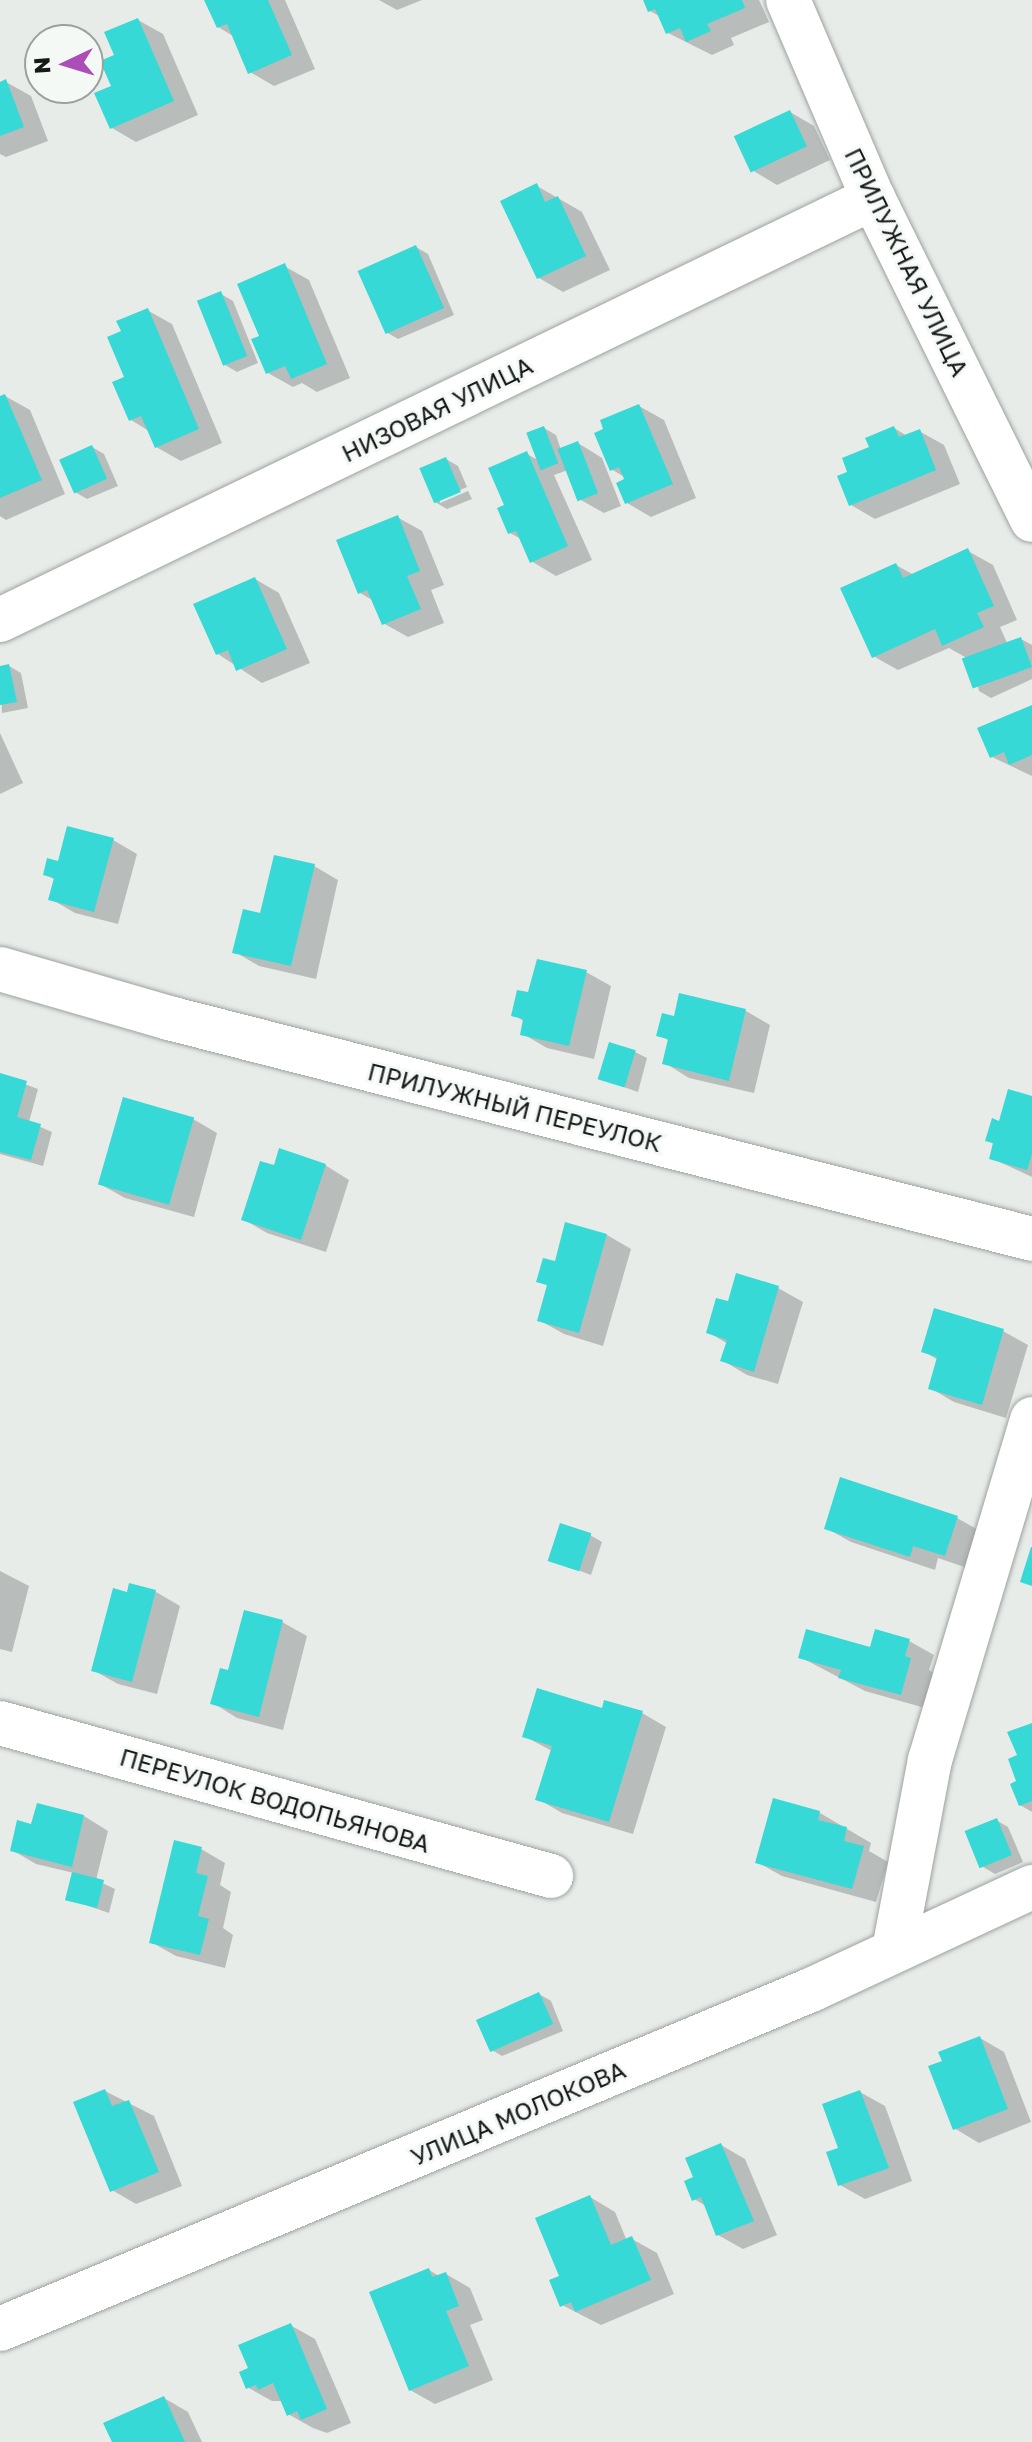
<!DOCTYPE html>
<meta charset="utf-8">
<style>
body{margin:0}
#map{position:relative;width:1032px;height:2442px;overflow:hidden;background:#e7ece9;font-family:"Golos Text",sans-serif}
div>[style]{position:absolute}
.shadow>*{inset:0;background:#0003}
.building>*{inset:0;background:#36d9d5;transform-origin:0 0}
.roads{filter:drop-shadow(0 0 2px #9da29f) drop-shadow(0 0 2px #9da29f)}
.minor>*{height:44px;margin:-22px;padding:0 22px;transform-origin:22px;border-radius:22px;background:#fff}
span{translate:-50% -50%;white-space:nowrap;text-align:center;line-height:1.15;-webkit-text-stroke:6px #f4f9f6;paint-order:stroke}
.street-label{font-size:24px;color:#181a19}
.north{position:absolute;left:24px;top:24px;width:80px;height:80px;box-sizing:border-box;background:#f4f9f6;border:2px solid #9ca09e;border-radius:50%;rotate:266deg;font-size:22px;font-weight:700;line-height:32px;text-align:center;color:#181a19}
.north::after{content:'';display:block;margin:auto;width:28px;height:36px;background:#ab4eb8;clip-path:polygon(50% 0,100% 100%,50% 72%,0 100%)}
</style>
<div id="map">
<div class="shadow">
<i style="clip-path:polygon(207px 0,285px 0,315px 69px,274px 86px,250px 72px,233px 36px,218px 27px)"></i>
<i style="clip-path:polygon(379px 0,422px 0,397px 10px)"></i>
<i style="clip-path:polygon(645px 0,759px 0,769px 22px,731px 38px,734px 45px,712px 55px,668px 33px,661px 17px,650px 11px)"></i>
<i style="clip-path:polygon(138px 20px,163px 34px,198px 115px,136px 142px,112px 128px,114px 87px)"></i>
<i style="clip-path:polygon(6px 82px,31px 96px,48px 141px,6px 157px,0 154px,0 84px)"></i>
<i style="clip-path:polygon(790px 112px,814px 126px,830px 160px,777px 185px,752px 170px)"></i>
<i style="clip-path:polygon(537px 186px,582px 212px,610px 270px,563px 292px,539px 278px)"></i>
<i style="clip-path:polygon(416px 247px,428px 254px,454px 315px,398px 339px,386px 332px)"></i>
<i style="clip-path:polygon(284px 266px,309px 280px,350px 378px,317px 392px,302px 383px,293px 387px,268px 373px,262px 337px)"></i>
<i style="clip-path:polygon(221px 294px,233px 301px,258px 363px,237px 372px,225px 365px)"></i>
<i style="clip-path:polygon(147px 310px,172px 324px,222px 443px,181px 461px,156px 447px,149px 431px,131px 420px,124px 332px)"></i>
<i style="clip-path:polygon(5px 396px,30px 410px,65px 494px,6px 520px,0 516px,0 398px)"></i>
<i style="clip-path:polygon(639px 406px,664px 420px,696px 498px,651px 517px,627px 503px,626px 478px,611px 469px)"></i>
<i style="clip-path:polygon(544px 428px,556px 435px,561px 450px,578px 443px,602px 458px,621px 506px,604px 513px,579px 499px,568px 470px,554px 475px,592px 560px,556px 576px,531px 561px,523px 540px,510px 533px,507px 506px,527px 454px,538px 460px)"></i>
<i style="clip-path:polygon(894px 428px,907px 436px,919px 431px,944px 445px,960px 484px,875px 519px,851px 505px,850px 473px)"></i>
<i style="clip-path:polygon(92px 447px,104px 454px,118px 486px,87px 499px,75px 492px)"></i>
<i style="clip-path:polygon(446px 459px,458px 466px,467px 487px,440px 499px,440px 503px,468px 491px,472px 499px,447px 509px,435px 502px)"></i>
<i style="clip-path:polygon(397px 517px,422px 531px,444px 585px,431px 590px,444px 623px,408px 637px,383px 623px,374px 601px,360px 593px)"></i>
<i style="clip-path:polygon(968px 551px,993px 565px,1017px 620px,1000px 627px,1008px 645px,1021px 639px,1032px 645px,1032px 679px,991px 698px,979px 691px,972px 661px,949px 648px,898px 670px,873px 656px,896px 565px,914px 575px)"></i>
<i style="clip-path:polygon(255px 579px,279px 593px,310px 663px,262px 683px,218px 654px)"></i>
<i style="clip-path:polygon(9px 666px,21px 673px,28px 708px,2px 713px,0 668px)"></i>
<i style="clip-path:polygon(1032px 707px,1032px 776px,992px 757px)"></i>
<i style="clip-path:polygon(0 733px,23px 783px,0 794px)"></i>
<i style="clip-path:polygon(113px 840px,137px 854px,118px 924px,75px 913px,51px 899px,55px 880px,45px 874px,60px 864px)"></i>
<i style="clip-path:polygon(314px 866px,338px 880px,316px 979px,259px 966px,235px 952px,262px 915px)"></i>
<i style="clip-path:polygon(586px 972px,611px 986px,594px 1059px,547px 1048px,523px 1034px,525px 1022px,514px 1015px)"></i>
<i style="clip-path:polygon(746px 1011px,770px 1025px,754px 1093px,689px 1078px,665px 1063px,670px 1041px,658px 1035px,675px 1018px)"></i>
<i style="clip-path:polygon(635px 1052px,647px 1058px,638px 1092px,601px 1079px)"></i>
<i style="clip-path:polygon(0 1075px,38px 1089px,29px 1122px,52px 1132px,43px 1166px,0 1154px)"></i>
<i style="clip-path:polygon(1032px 1098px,1032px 1177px,991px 1158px,995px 1145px,987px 1140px)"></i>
<i style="clip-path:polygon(193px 1119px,217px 1133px,194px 1217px,125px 1198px,100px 1184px)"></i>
<i style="clip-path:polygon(325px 1165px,349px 1180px,326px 1252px,267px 1233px,243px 1219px,275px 1167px)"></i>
<i style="clip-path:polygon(607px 1235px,631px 1249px,603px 1346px,564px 1334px,539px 1320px,548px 1286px,538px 1281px)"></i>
<i style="clip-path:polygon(778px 1288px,803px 1302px,778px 1384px,747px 1375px,722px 1360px,728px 1344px,708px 1332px,729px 1304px)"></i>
<i style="clip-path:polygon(1003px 1331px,1028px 1345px,1006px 1418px,954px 1402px,930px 1388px,938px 1360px,923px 1351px)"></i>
<i style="clip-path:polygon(957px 1518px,982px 1532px,970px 1569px,938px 1558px,935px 1570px,851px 1542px,826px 1528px)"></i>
<i style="clip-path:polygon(590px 1535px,602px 1542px,591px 1575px,551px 1560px)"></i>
<i style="clip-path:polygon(0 1571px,29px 1586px,12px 1652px,0 1649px)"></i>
<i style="clip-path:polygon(131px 1585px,156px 1592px,180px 1606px,157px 1694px,118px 1684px,93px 1670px)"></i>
<i style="clip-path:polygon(245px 1613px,282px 1622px,307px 1636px,283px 1730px,237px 1718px,213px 1703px,230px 1672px)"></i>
<i style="clip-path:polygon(909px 1641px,934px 1655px,929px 1670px,935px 1674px,925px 1708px,865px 1691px,800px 1657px)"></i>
<i style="clip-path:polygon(604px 1711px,642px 1713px,666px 1727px,633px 1834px,562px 1813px,538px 1799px,552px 1751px,524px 1736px)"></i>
<i style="clip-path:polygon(1032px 1725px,1032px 1812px,1020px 1805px,1019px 1782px,1019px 1757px)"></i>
<i style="clip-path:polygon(774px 1800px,820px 1813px,871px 1843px,869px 1851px,888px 1862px,876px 1902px,782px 1876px,757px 1862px)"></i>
<i style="clip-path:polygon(84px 1816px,108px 1831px,96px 1880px,115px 1889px,109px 1913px,68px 1899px,74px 1873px,36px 1864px,12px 1850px)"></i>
<i style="clip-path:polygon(996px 1820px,1008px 1827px,1023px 1862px,995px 1874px,983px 1867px)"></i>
<i style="clip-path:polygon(201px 1849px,225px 1863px,220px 1885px,231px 1892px,223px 1928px,233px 1935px,225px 1968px,176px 1956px,151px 1942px)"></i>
<i style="clip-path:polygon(539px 1994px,551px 2001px,563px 2031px,502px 2056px,490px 2049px)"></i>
<i style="clip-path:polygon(980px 2038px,1004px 2052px,1031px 2122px,979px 2143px,954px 2128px,944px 2062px)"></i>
<i style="clip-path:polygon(105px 2091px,154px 2116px,182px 2186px,136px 2204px,112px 2190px)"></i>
<i style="clip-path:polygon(860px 2092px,885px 2106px,912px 2181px,865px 2199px,840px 2185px,841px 2149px)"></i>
<i style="clip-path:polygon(721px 2145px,745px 2159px,777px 2235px,743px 2249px,718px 2235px,706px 2206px,694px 2199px,695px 2178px)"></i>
<i style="clip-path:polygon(590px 2197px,615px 2212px,627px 2241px,632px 2239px,657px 2253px,674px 2294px,601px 2325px,562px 2305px,562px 2277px)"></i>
<i style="clip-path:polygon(429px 2270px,439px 2276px,446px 2274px,470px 2288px,483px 2320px,470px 2325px,493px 2380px,435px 2404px,410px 2390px)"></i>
<i style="clip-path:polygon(290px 2325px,315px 2339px,351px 2423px,327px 2433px,313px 2428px,288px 2414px,283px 2401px,272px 2401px,247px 2387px,250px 2369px)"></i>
<i style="clip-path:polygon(164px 2398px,188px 2412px,202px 2442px,114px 2442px)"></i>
</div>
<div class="building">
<i style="clip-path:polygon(204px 0,268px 0,292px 55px,248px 74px,227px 24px,217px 28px)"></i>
<i style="clip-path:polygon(643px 0,742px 0,745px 8px,707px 24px,711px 31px,686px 42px,680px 28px,666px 34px,655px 9px,648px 12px)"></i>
<i style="clip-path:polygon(138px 18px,174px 101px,110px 129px,94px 93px,111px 86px,100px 61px,114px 55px,104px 32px)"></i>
<i style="clip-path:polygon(6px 79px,24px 127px,0 136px,0 82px)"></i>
<i style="left:790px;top:110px;width:40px;height:62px;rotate:65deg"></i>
<i style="clip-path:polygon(537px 183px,545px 202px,558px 196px,586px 256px,537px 279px,500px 201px)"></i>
<i style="left:416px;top:245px;width:69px;height:64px;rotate:66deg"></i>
<i style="clip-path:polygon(285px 263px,327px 364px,291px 379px,285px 366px,266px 374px,251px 339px,259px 336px,237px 284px)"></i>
<i style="left:221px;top:291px;width:70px;height:26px;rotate:68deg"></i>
<i style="clip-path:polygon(148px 308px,199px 429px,155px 448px,141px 416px,129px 421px,112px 382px,124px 377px,107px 337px,121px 331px,116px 321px)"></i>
<i style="clip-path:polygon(5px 394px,42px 480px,0 498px,0 396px)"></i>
<i style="clip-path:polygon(639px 404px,673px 484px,625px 504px,616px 483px,624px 479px,619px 467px,610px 471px,594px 433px,603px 429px,600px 420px)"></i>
<i style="left:544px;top:426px;width:40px;height:19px;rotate:69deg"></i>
<i style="clip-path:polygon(894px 426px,899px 437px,920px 429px,936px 470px,849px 506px,837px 476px,847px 472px,842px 458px,869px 447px,865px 438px)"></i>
<i style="left:578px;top:441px;width:56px;height:22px;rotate:69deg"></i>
<i style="left:92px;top:445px;width:37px;height:36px;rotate:66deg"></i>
<i style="clip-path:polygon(527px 451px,568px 546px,530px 563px,516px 531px,508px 534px,497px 508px,504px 505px,488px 468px)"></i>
<i style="left:446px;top:457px;width:38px;height:29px;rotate:67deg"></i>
<i style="clip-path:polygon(398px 515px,420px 571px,407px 576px,421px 609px,382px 625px,367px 590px,358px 594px,336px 540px)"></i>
<i style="clip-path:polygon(968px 548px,994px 606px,977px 613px,984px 627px,942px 646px,935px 629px,872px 658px,840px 588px,896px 563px,903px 578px)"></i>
<i style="clip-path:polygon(255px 577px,287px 649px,236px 671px,228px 650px,216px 655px,193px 604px)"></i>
<i style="left:1021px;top:637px;width:32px;height:63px;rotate:70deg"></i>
<i style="clip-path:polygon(9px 664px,17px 702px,0 705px,0 666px)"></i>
<i style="clip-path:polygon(1032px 705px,1032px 755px,1009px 765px,1004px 752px,990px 758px,977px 728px)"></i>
<i style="clip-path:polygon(67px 826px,114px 838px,94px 912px,48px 900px,54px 878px,43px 875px,47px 858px,58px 861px)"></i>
<i style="clip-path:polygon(274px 855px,315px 864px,291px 966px,232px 953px,243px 909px,260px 913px)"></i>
<i style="clip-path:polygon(537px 959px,587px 970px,569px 1046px,520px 1035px,523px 1019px,511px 1016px,517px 990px,528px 992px)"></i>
<i style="clip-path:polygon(679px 993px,746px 1009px,729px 1081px,662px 1064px,668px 1039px,656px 1036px,662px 1013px,674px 1016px)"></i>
<i style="left:609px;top:1042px;width:28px;height:39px;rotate:17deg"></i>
<i style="clip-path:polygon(0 1073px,27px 1081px,17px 1117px,41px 1124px,31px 1160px,0 1152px)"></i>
<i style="clip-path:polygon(1008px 1089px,1032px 1096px,1032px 1154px,1027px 1170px,989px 1159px,993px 1143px,985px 1141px,992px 1118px,999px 1121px)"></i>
<i style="left:123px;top:1097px;width:74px;height:91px;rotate:16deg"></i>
<i style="clip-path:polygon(279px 1148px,326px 1164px,301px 1240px,241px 1220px,260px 1161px,274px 1165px)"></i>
<i style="clip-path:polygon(565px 1222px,607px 1234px,579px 1333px,537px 1321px,547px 1285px,536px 1282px,543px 1258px,555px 1261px)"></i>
<i style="clip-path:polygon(736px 1273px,779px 1286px,754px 1372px,720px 1361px,727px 1340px,706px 1333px,716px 1298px,728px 1301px)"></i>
<i style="clip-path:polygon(934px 1308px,1004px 1329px,982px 1405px,928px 1389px,937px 1357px,921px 1352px)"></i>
<i style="clip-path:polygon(840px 1477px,958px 1516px,945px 1556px,913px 1546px,910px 1557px,824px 1529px)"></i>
<i style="left:560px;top:1523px;width:33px;height:40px;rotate:18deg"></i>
<i style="clip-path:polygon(1031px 1547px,1032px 1547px,1032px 1586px,1020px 1582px)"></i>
<i style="clip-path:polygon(129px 1583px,156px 1590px,132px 1682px,91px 1671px,113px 1588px,127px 1592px)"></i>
<i style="clip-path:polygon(244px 1610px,283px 1620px,259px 1717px,210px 1704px,220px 1668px,228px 1670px)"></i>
<i style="clip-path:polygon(806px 1629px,870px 1647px,875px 1629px,910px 1639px,905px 1656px,911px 1658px,901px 1695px,838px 1678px,841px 1670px,798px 1658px)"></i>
<i style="clip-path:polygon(537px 1688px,602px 1708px,604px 1700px,643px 1711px,609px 1822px,535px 1800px,552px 1746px,522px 1737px)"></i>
<i style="clip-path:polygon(1032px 1723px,1032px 1801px,1019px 1806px,1010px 1784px,1016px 1781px,1008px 1759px,1017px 1755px,1007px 1732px)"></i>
<i style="clip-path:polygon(773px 1798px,820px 1811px,818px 1820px,847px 1827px,844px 1841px,864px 1846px,852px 1889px,755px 1863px)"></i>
<i style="clip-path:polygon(37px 1803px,84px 1815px,72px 1867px,10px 1851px,17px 1820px,31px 1824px)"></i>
<i style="left:997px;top:1818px;width:40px;height:35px;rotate:68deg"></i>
<i style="clip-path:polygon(174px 1840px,202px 1847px,196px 1873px,208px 1876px,198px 1916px,209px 1919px,200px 1955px,149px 1943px)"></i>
<i style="left:72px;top:1872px;width:33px;height:29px;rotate:14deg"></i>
<i style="left:539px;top:1992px;width:35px;height:69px;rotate:66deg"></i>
<i style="clip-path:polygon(980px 2036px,1008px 2109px,953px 2130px,928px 2066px,942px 2061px,938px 2052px)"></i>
<i style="clip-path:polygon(105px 2089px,112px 2106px,129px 2100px,159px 2172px,110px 2192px,73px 2102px)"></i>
<i style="clip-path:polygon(860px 2090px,889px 2168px,838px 2186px,826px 2152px,838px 2148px,822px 2104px)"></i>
<i style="clip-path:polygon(721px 2143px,754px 2221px,716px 2236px,701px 2197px,692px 2201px,684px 2181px,693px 2177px,685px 2158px)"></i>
<i style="clip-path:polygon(590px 2195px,611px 2245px,632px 2236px,651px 2280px,575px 2312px,571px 2302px,560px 2307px,549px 2280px,559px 2276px,535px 2218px)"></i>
<i style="clip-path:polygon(429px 2268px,432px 2277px,446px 2272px,459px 2306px,446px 2311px,469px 2366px,409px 2391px,369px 2292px)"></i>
<i style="clip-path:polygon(291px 2323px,327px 2409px,301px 2420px,297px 2411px,287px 2416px,273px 2383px,258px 2390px,256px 2385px,246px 2389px,239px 2372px,248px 2368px,238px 2345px)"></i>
<i style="clip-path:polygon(164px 2396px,185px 2442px,112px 2442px,103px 2423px)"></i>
</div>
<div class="roads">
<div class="minor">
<i style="left:788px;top:0;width:215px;rotate:66.8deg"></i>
<i style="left:873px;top:198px;width:359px;rotate:63.7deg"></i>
<i style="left:0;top:620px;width:970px;rotate:-25.8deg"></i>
<i style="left:0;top:969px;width:176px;rotate:16.2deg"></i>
<i style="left:169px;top:1018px;width:891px;rotate:14.36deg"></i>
<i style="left:0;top:1723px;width:572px;rotate:15.52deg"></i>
<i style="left:894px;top:1950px;width:193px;rotate:-79.3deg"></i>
<i style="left:930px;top:1760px;width:356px;rotate:-73.3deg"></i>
<i style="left:0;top:2329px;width:879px;rotate:-22.69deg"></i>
<i style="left:811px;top:1990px;width:244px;rotate:-25deg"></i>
</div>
</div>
<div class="street-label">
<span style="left:907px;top:262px;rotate:64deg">ПРИЛУЖНАЯ УЛИЦА</span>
<span style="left:437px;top:409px;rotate:-26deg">НИЗОВАЯ УЛИЦА</span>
<span style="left:515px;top:1107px;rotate:14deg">ПРИЛУЖНЫЙ ПЕРЕУЛОК</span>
<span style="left:275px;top:1800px;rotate:16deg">ПЕРЕУЛОК ВОДОПЬЯНОВА</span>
<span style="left:518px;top:2113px;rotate:-23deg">УЛИЦА МОЛОКОВА</span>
</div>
<div class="north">N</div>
</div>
